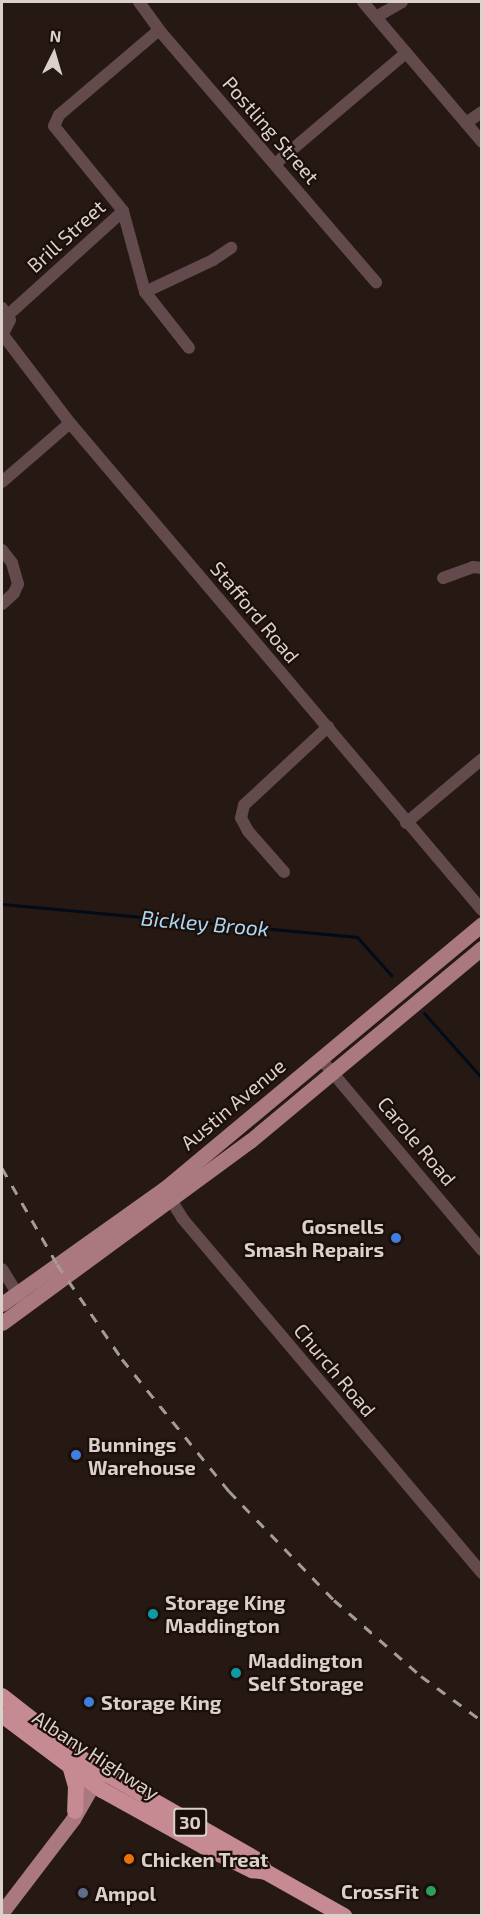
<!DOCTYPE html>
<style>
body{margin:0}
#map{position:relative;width:483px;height:1917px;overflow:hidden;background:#261813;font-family:"Exo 2",sans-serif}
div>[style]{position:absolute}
.stream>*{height:3px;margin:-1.5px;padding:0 1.5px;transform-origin:1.5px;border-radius:1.5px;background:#000c1a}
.minor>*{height:12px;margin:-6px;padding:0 6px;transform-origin:6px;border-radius:6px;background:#624a4d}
.major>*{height:15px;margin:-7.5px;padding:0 7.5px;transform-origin:7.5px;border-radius:7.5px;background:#aa787f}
.highway>*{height:16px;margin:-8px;padding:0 8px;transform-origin:8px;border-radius:8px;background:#c68a93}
.rail>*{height:3px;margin-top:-1.5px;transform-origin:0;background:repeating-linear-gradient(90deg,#a69b96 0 10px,transparent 0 20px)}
.dots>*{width:16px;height:16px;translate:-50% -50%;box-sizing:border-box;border:3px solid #1c0f0a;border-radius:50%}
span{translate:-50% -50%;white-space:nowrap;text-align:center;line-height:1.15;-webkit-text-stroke:4.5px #1c0f0a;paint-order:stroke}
.shield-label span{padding:2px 4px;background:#1c0f0a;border:2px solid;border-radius:4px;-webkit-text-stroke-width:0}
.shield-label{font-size:18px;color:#dad0cc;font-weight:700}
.street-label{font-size:20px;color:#dad0cc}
.poi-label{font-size:20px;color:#dad0cc;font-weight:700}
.right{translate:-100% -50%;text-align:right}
.left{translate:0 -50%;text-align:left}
.water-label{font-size:21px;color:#abd7f6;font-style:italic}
.frame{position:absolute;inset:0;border:3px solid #dad0cc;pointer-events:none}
.north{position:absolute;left:24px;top:24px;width:60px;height:60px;-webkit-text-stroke:4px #1c0f0a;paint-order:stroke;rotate:5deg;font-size:16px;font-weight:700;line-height:24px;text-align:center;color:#dad0cc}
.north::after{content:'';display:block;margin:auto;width:21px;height:27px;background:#dad0cc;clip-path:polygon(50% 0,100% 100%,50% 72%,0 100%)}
</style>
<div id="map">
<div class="stream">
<i style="left:2px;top:904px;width:357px;rotate:5.3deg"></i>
<i style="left:357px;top:937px;width:52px;rotate:48.1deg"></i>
<i style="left:424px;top:1013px;width:87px;rotate:48.3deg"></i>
</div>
<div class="minor">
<i style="left:139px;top:2px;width:34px;rotate:54deg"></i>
<i style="left:159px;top:30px;width:333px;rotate:49.3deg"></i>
<i style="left:363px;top:2px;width:184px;rotate:49.6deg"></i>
<i style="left:376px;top:17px;width:30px;rotate:-30deg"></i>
<i style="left:159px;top:30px;width:131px;rotate:139.6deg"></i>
<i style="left:59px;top:115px;width:12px;rotate:114deg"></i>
<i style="left:54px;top:126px;width:109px;rotate:50.9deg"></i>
<i style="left:123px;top:211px;width:84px;rotate:74.8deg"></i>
<i style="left:145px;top:292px;width:71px;rotate:51.8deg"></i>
<i style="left:466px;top:123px;width:19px;rotate:-35deg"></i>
<i style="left:275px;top:164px;width:172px;rotate:-40.3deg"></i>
<i style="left:145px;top:292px;width:75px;rotate:-25.2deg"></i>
<i style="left:213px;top:260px;width:22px;rotate:-34deg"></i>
<i style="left:2px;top:308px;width:14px;rotate:56deg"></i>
<i style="left:10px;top:320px;width:18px;rotate:117deg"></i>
<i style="left:8px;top:315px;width:155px;rotate:-42.1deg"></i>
<i style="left:3px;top:335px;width:111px;rotate:52.7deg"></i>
<i style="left:70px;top:423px;width:638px;rotate:49.77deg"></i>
<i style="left:2px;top:482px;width:90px;rotate:-40.9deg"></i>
<i style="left:2px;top:550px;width:16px;rotate:52deg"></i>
<i style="left:12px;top:563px;width:22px;rotate:74deg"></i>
<i style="left:18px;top:584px;width:10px;rotate:114deg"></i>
<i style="left:14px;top:593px;width:16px;rotate:137deg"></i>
<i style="left:443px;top:578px;width:32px;rotate:-20deg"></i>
<i style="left:473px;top:567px;width:9px;rotate:6deg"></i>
<i style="left:406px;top:823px;width:99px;rotate:-40.1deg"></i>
<i style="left:284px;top:872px;width:55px;rotate:-131.3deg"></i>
<i style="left:248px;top:831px;width:15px;rotate:-118deg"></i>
<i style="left:241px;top:818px;width:13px;rotate:-77deg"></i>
<i style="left:244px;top:805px;width:115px;rotate:-42.9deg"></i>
<i style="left:321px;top:1059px;width:250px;rotate:49.9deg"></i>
<i style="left:166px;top:1192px;width:31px;rotate:58deg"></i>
<i style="left:182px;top:1218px;width:465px;rotate:49.8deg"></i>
<i style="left:2px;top:1269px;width:38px;rotate:58deg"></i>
</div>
<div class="major">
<i style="left:2px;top:1304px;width:199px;rotate:-35.4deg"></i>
<i style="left:164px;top:1189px;width:414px;rotate:-39.8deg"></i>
<i style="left:2px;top:1323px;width:308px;rotate:-36.3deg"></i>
<i style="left:250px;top:1141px;width:302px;rotate:-39.8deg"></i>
<i style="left:2px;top:1912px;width:117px;rotate:-52.6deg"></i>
<i style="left:73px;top:1819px;width:54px;rotate:-60.1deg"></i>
</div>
<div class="highway">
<i style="left:2px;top:1696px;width:110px;rotate:38deg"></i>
<i style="left:89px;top:1764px;width:193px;rotate:29.7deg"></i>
<i style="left:257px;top:1860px;width:11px;rotate:52deg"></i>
<i style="left:2px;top:1715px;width:125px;rotate:36.9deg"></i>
<i style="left:102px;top:1790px;width:115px;rotate:29deg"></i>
<i style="left:203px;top:1846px;width:55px;rotate:26.1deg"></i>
<i style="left:252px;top:1870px;width:14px;rotate:8deg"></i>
<i style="left:266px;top:1872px;width:90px;rotate:29.4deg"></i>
<i style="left:71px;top:1769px;width:18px;rotate:74deg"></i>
<i style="left:76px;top:1786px;width:25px;rotate:92deg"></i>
</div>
<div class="rail">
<i style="left:2px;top:1168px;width:111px;rotate:60.2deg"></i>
<i style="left:57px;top:1264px;width:115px;rotate:55.6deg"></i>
<i style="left:122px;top:1359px;width:170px;rotate:51deg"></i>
<i style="left:229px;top:1491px;width:151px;rotate:46.1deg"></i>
<i style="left:334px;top:1600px;width:116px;rotate:41.1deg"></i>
<i style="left:421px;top:1676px;width:76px;rotate:36.4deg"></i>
</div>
<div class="dots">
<i style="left:396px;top:1238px;background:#3f7fe0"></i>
<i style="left:76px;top:1455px;background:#3f7fe0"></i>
<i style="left:153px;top:1614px;background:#0f9aa8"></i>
<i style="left:236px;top:1673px;background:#0f9aa8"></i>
<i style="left:89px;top:1702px;background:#3f7fe0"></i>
<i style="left:129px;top:1859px;background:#e8710a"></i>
<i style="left:431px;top:1891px;background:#2e9e5b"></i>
<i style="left:83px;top:1893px;background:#5c6f8a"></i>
</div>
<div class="shield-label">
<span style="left:190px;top:1822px">30</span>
</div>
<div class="street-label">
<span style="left:271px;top:130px;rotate:49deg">Postling Street</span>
<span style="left:66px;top:236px;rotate:-42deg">Brill Street</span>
<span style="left:255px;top:612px;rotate:50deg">Stafford Road</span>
<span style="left:233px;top:1104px;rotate:-40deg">Austin Avenue</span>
<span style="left:417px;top:1141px;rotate:50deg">Carole Road</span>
<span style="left:335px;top:1370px;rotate:50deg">Church Road</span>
<span style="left:96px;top:1755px;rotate:33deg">Albany Highway</span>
</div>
<div class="poi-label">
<span class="right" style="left:384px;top:1238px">Gosnells<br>Smash Repairs</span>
<span class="left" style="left:88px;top:1456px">Bunnings<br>Warehouse</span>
<span class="left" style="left:165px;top:1614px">Storage King<br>Maddington</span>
<span class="left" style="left:248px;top:1672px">Maddington<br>Self Storage</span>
<span class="left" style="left:101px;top:1702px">Storage King</span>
<span class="left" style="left:141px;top:1859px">Chicken Treat</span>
<span class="right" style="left:419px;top:1891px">CrossFit</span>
<span class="left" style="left:95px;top:1893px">Ampol</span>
</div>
<div class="water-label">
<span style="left:205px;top:923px;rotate:5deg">Bickley Brook</span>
</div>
<div class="frame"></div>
<div class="north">N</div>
</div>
